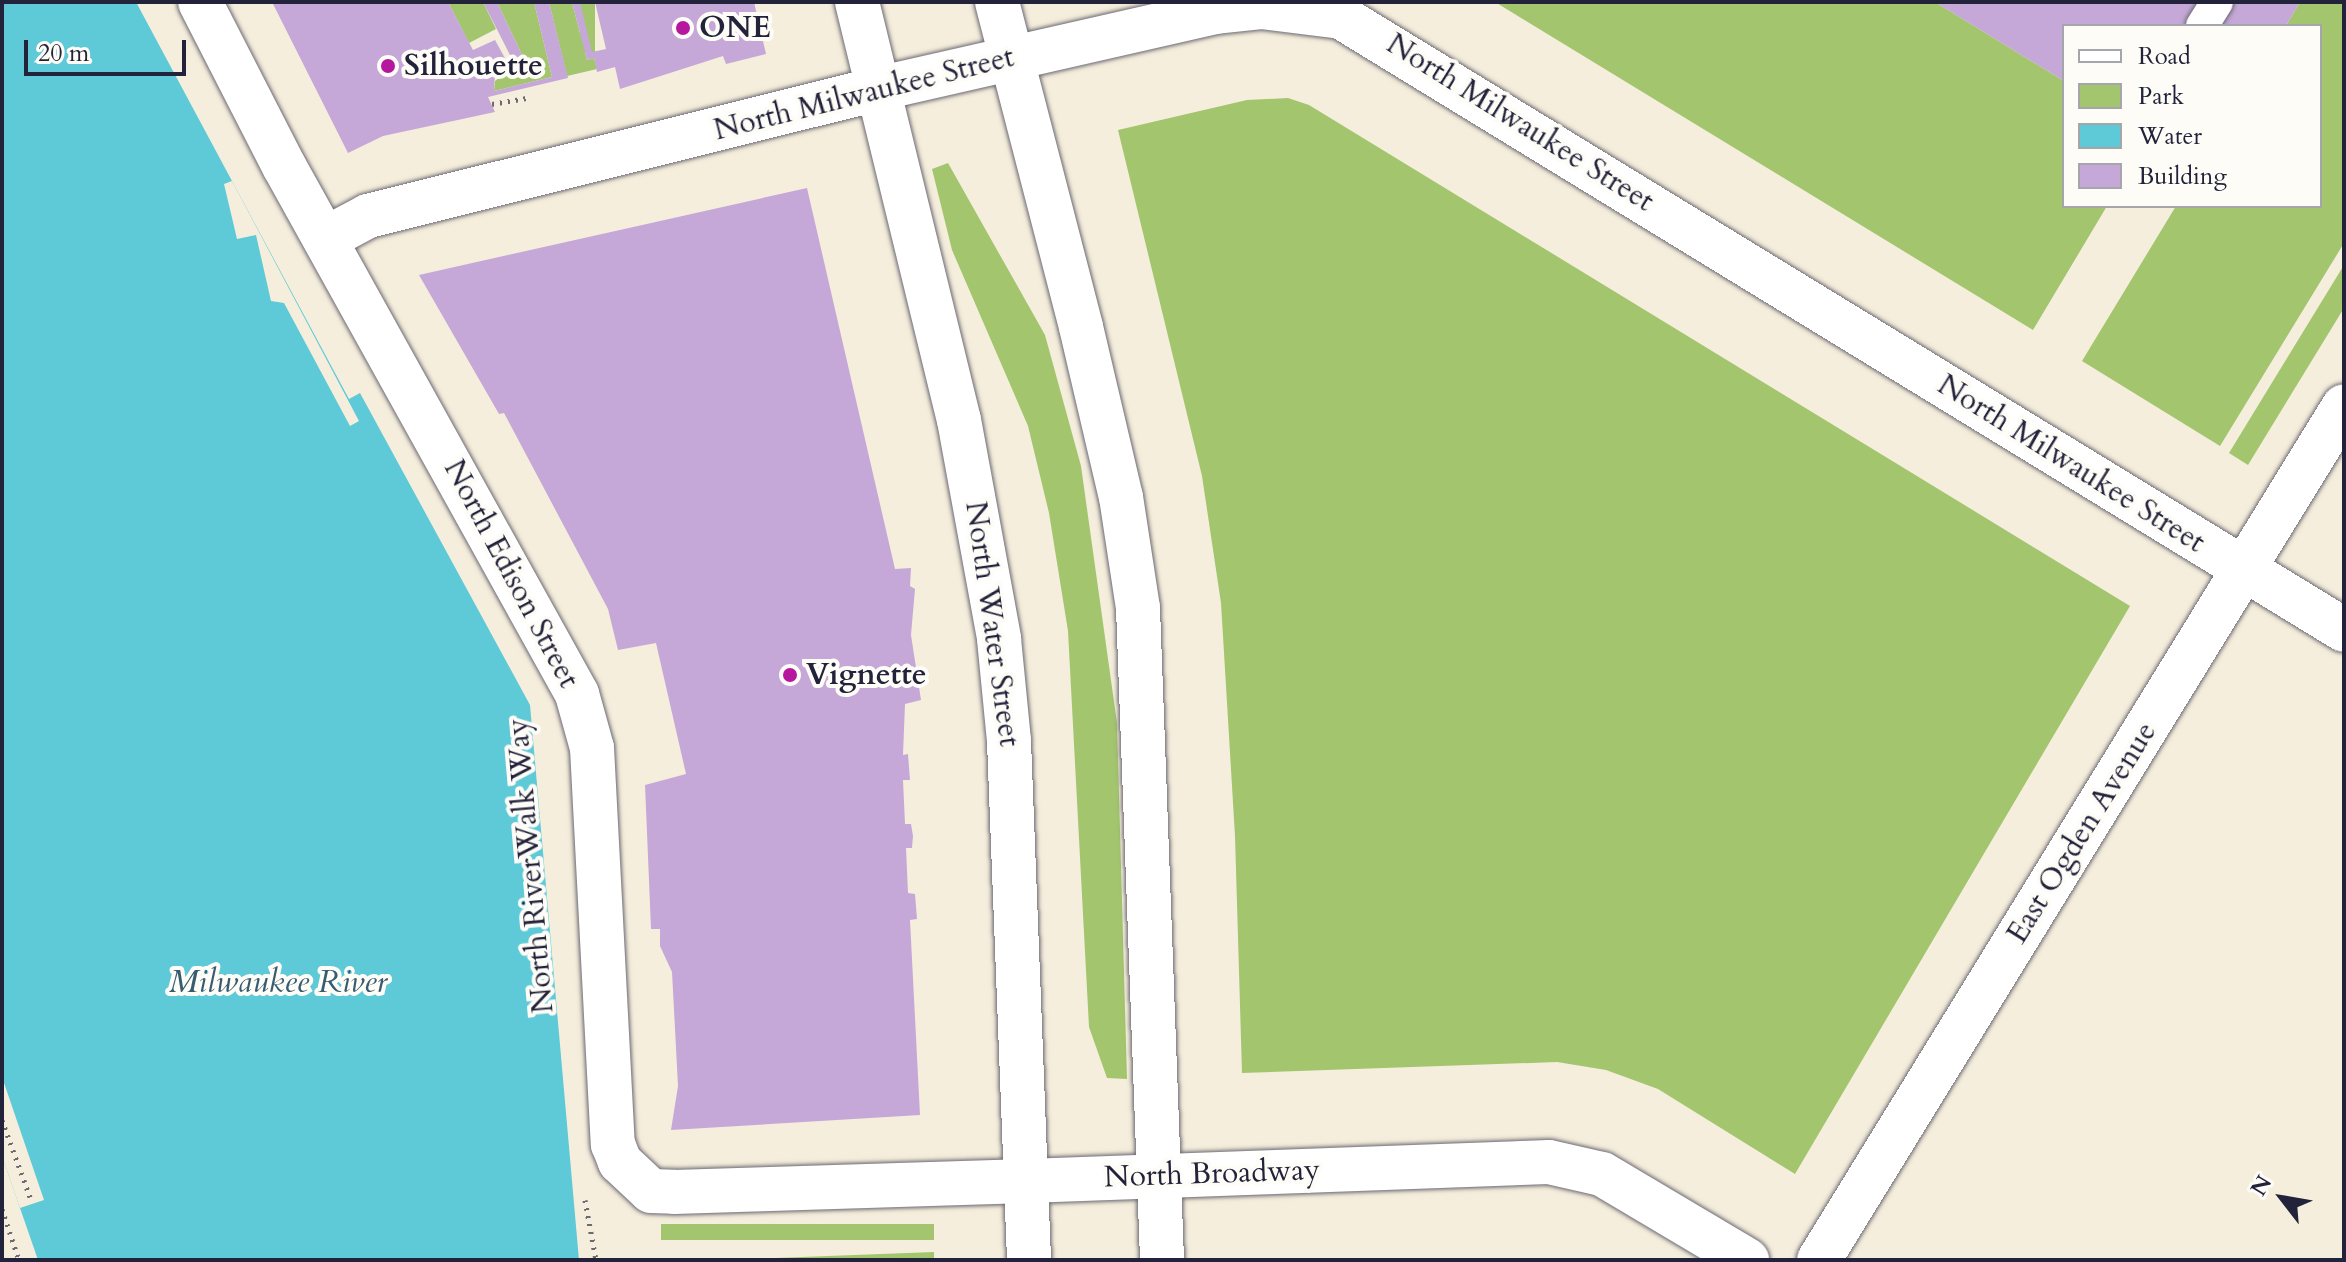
<!DOCTYPE html>
<style>
body{margin:0}
#map{position:relative;width:2346px;height:1262px;overflow:hidden;background:#f5eedc;font-family:Cardo,serif}
div>[style]{position:absolute}
.green>*{inset:0;background:#a3c56e;transform-origin:0 0}
.water>*{inset:0;background:#5ec9d7}
.pier>*{inset:0;background:#f5eedc}
.building>*{inset:0;background:#c5a8d7}
.path>*{height:5px;margin-top:-2.5px;transform-origin:0;background:repeating-linear-gradient(90deg,#6c6973 0 2px,transparent 0 8px)}
.roads{filter:drop-shadow(0 0 2px #6c6973) drop-shadow(0 0 2px #6c6973)}
.service>*{height:32px;margin:-16px;padding:0 16px;transform-origin:16px;border-radius:16px;background:#fff}
.minor>*{height:44px;margin:-22px;padding:0 22px;transform-origin:22px;border-radius:22px;background:#fff}
.tertiary>*{height:44px;margin:-22px;padding:0 22px;transform-origin:22px;border-radius:22px;background:#fff}
.secondary>*{height:44px;margin:-22px;padding:0 22px;transform-origin:22px;border-radius:22px;background:#fff}
.dots>*{width:22px;height:22px;translate:-50% -50%;box-sizing:border-box;border:4px solid #fdfcf7;border-radius:50%}
span{translate:-50% -50%;white-space:nowrap;text-align:center;line-height:1.15;-webkit-text-stroke:8px #fdfcf7;paint-order:stroke}
.poi-label{font-size:30px;color:#22223b;font-weight:700}
.left{translate:0 -50%;text-align:left}
.street-label{font-size:30px;color:#22223b}
.water-label{font-size:32px;color:#375c72;font-style:italic}
.frame{position:absolute;inset:0;border:4px solid #22223b;pointer-events:none}
.legend{position:absolute;left:2062px;top:24px;width:260px;height:184px;box-sizing:border-box;background:#fdfcf7;border:2px solid #a5a5ac;margin:0;padding:10px 14px;list-style:none;font-size:24px;color:#22223b}
.legend li{display:flex;align-items:center;gap:16px;height:40px}
.legend b{width:40px;border:2px solid #a5a5ac}
.north{position:absolute;left:2242px;top:1158px;width:80px;height:80px;-webkit-text-stroke:6px #fdfcf7;paint-order:stroke;rotate:301deg;font-size:22px;font-weight:700;line-height:32px;text-align:center;color:#22223b}
.north::after{content:'';display:block;margin:auto;width:28px;height:36px;background:#22223b;clip-path:polygon(50% 0,100% 100%,50% 72%,0 100%)}
.scale{position:absolute;left:24px;top:40px;width:162px;height:36px;box-sizing:border-box;border:4px solid #22223b;border-top:0;padding-left:10px;font-size:24px;line-height:28px;white-space:nowrap;color:#22223b;-webkit-text-stroke:6px #fdfcf7;paint-order:stroke}
</style>
<div id="map">
<div class="green">
<i style="clip-path:polygon(448px 2px,483px 2px,496px 29px,469px 43px)"></i>
<i style="clip-path:polygon(497px 2px,534px 2px,552px 77px,494px 91px,495px 81px,524px 59px)"></i>
<i style="clip-path:polygon(549px 2px,572px 2px,587px 60px,594px 58px,597px 69px,567px 76px)"></i>
<i style="left:580px;top:2px;width:15px;height:51px"></i>
<i style="clip-path:polygon(1495px 2px,1935px 2px,2064px 81px,2064px 206px,2107px 206px,2033px 330px)"></i>
<i style="clip-path:polygon(2300px 2px,2344px 2px,2344px 243px,2220px 446px,2082px 361px,2176px 206px,2320px 206px,2320px 26px,2286px 26px)"></i>
<i style="clip-path:polygon(1288px 98px,1309px 105px,2130px 606px,1795px 1174px,1658px 1089px,1606px 1070px,1557px 1062px,1242px 1073px,1235px 836px,1221px 603px,1202px 476px,1118px 130px,1247px 100px)"></i>
<i style="clip-path:polygon(948px 163px,1045px 335px,1081px 466px,1117px 723px,1127px 1079px,1107px 1078px,1089px 1027px,1068px 631px,1049px 513px,1028px 426px,952px 250px,932px 169px)"></i>
<i style="clip-path:polygon(2344px 265px,2344px 308px,2248px 465px,2229px 453px)"></i>
<i style="left:934px;top:1224px;width:16px;height:273px;rotate:90deg"></i>
<i style="clip-path:polygon(934px 1252px,934px 1260px,721px 1260px)"></i>
</div>
<div class="water">
<i style="clip-path:polygon(2px 2px,136px 2px,349px 399px,360px 393px,530px 705px,579px 1260px,38px 1260px,2px 1156px)"></i>
</div>
<div class="pier">
<i style="clip-path:polygon(232px 181px,359px 421px,350px 426px,284px 303px,271px 301px,256px 235px,237px 239px,224px 184px)"></i>
<i style="clip-path:polygon(2px 1077px,44px 1200px,20px 1208px,2px 1156px)"></i>
</div>
<div class="building">
<i style="clip-path:polygon(272px 2px,448px 2px,473px 50px,495px 40px,506px 60px,511px 57px,483px 2px,497px 2px,524px 59px,495px 74px,494px 91px,552px 77px,534px 2px,549px 2px,568px 78px,488px 97px,495px 112px,383px 136px,348px 153px)"></i>
<i style="clip-path:polygon(572px 2px,580px 2px,592px 52px,606px 49px,595px 2px,754px 2px,766px 54px,726px 64px,723px 56px,620px 89px,615px 67px,597px 72px,594px 58px,587px 60px)"></i>
<i style="clip-path:polygon(1935px 2px,2300px 2px,2286px 26px,2064px 26px,2064px 81px)"></i>
<i style="clip-path:polygon(807px 188px,895px 569px,911px 568px,910px 586px,915px 589px,911px 635px,921px 700px,905px 704px,903px 755px,908px 754px,910px 780px,903px 780px,905px 824px,911px 824px,913px 836px,912px 848px,906px 848px,908px 893px,915px 894px,917px 919px,910px 920px,920px 1115px,671px 1130px,678px 1086px,672px 972px,660px 946px,660px 929px,651px 929px,645px 785px,686px 774px,656px 643px,618px 650px,608px 609px,504px 413px,499px 414px,419px 275px)"></i>
</div>
<div class="path">
<i style="left:492px;top:104px;width:35px;rotate:-10deg"></i>
<i style="left:2px;top:1120px;width:82px;rotate:70deg"></i>
<i style="left:585px;top:1200px;width:61px;rotate:79.6deg"></i>
<i style="left:2px;top:1209px;width:54px;rotate:71.6deg"></i>
</div>
<div class="roads">
<div class="service">
<i style="left:2202px;top:26px;width:28px;rotate:-58deg"></i>
</div>
<div class="minor">
<i style="left:200px;top:2px;width:184px;rotate:62.9deg"></i>
<i style="left:284px;top:166px;width:604px;rotate:60.97deg"></i>
<i style="left:577px;top:694px;width:56px;rotate:74.5deg"></i>
<i style="left:592px;top:748px;width:397px;rotate:87deg"></i>
<i style="left:613px;top:1144px;width:19px;rotate:69deg"></i>
<i style="left:620px;top:1162px;width:42px;rotate:43.1deg"></i>
<i style="left:651px;top:1191px;width:23px;rotate:2deg"></i>
<i style="left:674px;top:1192px;width:353px;rotate:-1.8deg"></i>
<i style="left:325px;top:239px;width:49px;rotate:-28.1deg"></i>
<i style="left:368px;top:216px;width:525px;rotate:-14.01deg"></i>
</div>
<div class="tertiary">
<i style="left:877px;top:89px;width:348px;rotate:-12.8deg"></i>
<i style="left:1216px;top:12px;width:45px;rotate:-6.3deg"></i>
<i style="left:1261px;top:7px;width:81px;rotate:7.1deg"></i>
<i style="left:1341px;top:17px;width:1175px;rotate:31.43deg"></i>
<i style="left:1027px;top:1181px;width:522px;rotate:-2.08deg"></i>
<i style="left:1549px;top:1162px;width:54px;rotate:12.8deg"></i>
<i style="left:1602px;top:1174px;width:169px;rotate:30.7deg"></i>
<i style="left:1819px;top:1260px;width:1002px;rotate:-58.42deg"></i>
</div>
<div class="secondary">
<i style="left:857px;top:2px;width:430px;rotate:76.3deg"></i>
<i style="left:959px;top:420px;width:223px;rotate:79.6deg"></i>
<i style="left:999px;top:639px;width:102px;rotate:84.4deg"></i>
<i style="left:1009px;top:741px;width:519px;rotate:87.79deg"></i>
<i style="left:997px;top:2px;width:336px;rotate:75.5deg"></i>
<i style="left:1081px;top:327px;width:175px;rotate:76.8deg"></i>
<i style="left:1121px;top:497px;width:112px;rotate:81.3deg"></i>
<i style="left:1138px;top:608px;width:652px;rotate:87.89deg"></i>
</div>
</div>
<div class="dots">
<i style="left:683px;top:28px;background:#b5179e"></i>
<i style="left:388px;top:66px;background:#b5179e"></i>
<i style="left:790px;top:675px;background:#b5179e"></i>
</div>
<div class="poi-label">
<span class="left" style="left:699px;top:28px">ONE</span>
<span class="left" style="left:404px;top:66px">Silhouette</span>
<span class="left" style="left:806px;top:675px">Vignette</span>
</div>
<div class="street-label">
<span style="left:864px;top:94px;rotate:-14deg">North Milwaukee Street</span>
<span style="left:1520px;top:123px;rotate:32deg">North Milwaukee Street</span>
<span style="left:2071px;top:464px;rotate:32deg">North Milwaukee Street</span>
<span style="left:511px;top:574px;rotate:62deg">North Edison Street</span>
<span style="left:992px;top:624px;rotate:82deg">North Water Street</span>
<span style="left:2082px;top:833px;rotate:-58deg">East Ogden Avenue</span>
<span style="left:531px;top:866px;rotate:-95deg">North RiverWalk Way</span>
<span style="left:1212px;top:1174px;rotate:-2deg">North Broadway</span>
</div>
<div class="water-label">
<span style="left:278px;top:982px">Milwaukee River</span>
</div>
<div class="frame"></div>
<ul class="legend">
<li><b style="height:10px;background:#fff"></b>Road</li>
<li><b style="height:22px;background:#a3c56e"></b>Park</li>
<li><b style="height:22px;background:#5ec9d7"></b>Water</li>
<li><b style="height:22px;background:#c5a8d7"></b>Building</li>
</ul>
<div class="north">N</div>
<div class="scale">20 m</div>
</div>
